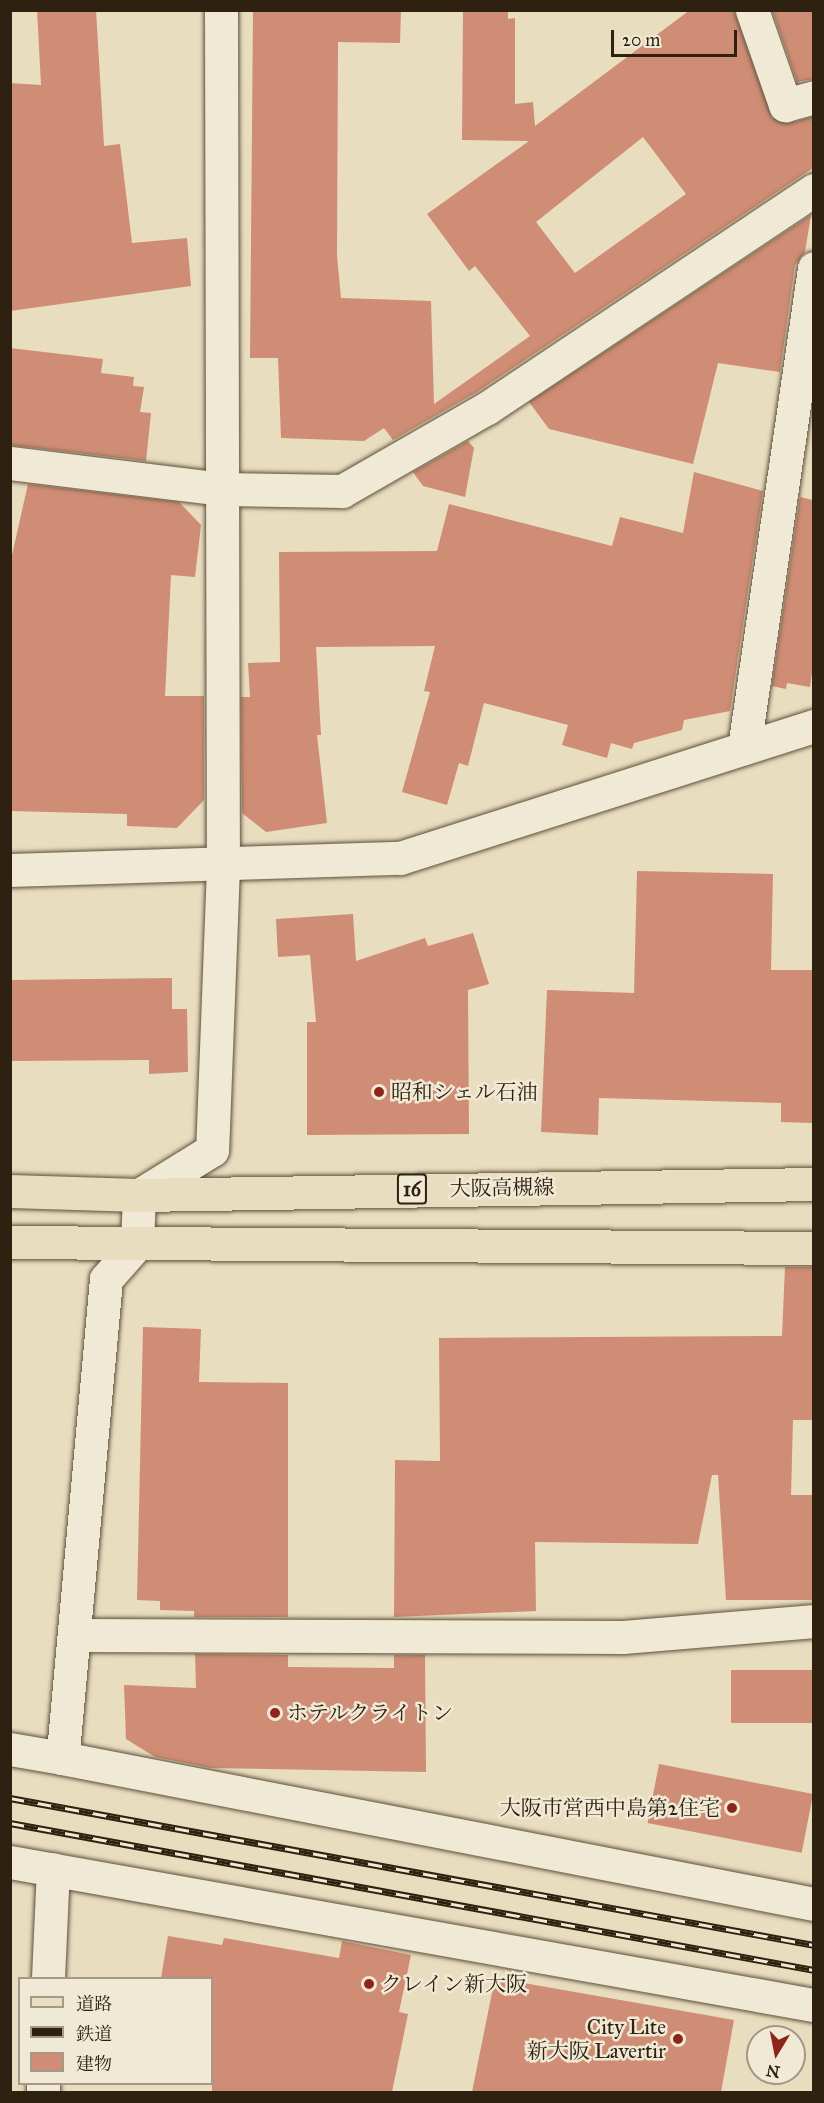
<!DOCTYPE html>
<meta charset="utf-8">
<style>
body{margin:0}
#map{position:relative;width:824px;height:2103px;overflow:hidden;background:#e8ddbe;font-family:"IM FELL Great Primer","Noto Serif JP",serif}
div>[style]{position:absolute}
.building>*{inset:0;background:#ce8d74;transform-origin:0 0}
.roads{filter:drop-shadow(0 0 2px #5d503b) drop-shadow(0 0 2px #5d503b)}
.minor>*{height:33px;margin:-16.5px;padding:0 16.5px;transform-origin:16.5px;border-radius:16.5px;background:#f0e9d5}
.tertiary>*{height:33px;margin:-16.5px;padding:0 16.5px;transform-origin:16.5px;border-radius:16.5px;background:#f0e9d5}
.primary>*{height:33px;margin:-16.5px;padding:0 16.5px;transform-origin:16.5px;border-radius:16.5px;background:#e8ddbe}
.rail>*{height:7px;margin-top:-3.5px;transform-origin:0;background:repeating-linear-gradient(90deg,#f0e9d5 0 14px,#2f210f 0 28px);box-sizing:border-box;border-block:2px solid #2f210f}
.dots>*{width:16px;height:16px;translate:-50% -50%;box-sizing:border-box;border:3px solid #f0e9d5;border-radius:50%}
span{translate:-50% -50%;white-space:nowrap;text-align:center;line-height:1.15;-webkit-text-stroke:5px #f0e9d5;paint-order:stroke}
.shield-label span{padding:2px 4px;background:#f0e9d5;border:2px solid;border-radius:4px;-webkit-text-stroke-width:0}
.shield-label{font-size:20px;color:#2f210f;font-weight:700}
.poi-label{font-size:21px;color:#2f210f}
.left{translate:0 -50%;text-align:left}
.right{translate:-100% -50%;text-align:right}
.street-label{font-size:21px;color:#2f210f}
.frame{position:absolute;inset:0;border:12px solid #2f210f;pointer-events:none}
.legend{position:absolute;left:18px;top:1977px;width:195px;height:108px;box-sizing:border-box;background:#f0e9d5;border:2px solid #a39986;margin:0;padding:8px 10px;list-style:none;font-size:18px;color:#2f210f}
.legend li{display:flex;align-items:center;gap:12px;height:30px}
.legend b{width:30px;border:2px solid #a39986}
.north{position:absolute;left:746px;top:2025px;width:60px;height:60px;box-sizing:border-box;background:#f0e9d5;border:2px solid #a39986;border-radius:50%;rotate:190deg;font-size:16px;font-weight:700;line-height:24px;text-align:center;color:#2f210f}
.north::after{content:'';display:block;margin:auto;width:21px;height:27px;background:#8f2418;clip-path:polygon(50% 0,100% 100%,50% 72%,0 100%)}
.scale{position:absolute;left:611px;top:30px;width:126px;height:27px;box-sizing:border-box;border:3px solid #2f210f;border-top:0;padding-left:8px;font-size:18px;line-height:21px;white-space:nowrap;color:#2f210f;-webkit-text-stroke:4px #f0e9d5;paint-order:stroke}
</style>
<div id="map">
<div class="building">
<i style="clip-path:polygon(37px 10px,96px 10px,104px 146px,120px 144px,132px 243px,187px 238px,191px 286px,10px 311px,10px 83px,41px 85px)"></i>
<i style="clip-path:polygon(evenodd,253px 10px,401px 10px,400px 43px,338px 42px,337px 256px,341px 298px,431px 301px,434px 404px,530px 336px,475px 266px,469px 271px,427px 214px,529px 141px,462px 140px,463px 10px,508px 10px,508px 19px,515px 18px,515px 104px,533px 102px,535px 126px,690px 10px,734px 10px,772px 118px,789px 123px,813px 117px,813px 168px,477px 392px,393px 440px,384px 428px,364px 441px,281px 438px,278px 358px,250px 358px,253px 10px,643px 137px,686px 194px,575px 273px,536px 222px,643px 137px)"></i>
<i style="clip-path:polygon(772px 10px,813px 10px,813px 79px,797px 82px)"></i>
<i style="clip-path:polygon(811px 215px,805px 252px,795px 265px,780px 372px,718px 363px,693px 464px,549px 429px,529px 402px)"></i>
<i style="clip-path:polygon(10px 348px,103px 359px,101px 373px,134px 377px,133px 386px,144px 387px,140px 412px,151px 413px,146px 461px,10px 445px)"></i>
<i style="clip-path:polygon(468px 441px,474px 448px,465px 497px,423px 486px,413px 472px)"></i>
<i style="clip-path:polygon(694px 472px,763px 491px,730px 711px,684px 720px,682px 730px,634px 743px,632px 749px,611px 743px,607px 758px,562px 745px,568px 725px,484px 703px,468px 766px,459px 763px,447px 805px,402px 792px,430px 692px,424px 691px,435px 646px,316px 647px,321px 735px,317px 735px,327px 823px,266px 832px,242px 813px,241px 697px,250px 697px,248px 663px,280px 662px,279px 552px,437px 551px,449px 504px,612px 546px,620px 517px,683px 533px)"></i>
<i style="clip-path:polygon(28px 484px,179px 502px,201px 525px,195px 577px,171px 575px,165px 696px,204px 696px,204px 800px,177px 828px,127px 826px,127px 814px,10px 811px,10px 564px)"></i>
<i style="clip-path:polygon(800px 497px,813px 500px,813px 666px,810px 687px,787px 683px,786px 689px,772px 686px)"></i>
<i style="clip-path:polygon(637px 871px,773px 874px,771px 970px,813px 970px,813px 1123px,781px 1122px,781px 1103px,599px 1098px,598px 1135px,541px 1132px,547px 990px,634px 993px)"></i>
<i style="clip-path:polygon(353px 914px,356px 961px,425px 938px,428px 946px,473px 933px,489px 984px,468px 990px,469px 1134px,307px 1135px,307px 1022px,316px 1022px,310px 955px,278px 957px,276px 919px)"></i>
<i style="clip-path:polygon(172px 978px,172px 1009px,187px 1009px,188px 1072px,149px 1074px,149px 1060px,10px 1061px,10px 980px)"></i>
<i style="clip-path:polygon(785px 1267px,813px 1267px,813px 1420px,793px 1420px,791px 1495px,813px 1495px,813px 1600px,726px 1600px,718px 1475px,712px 1475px,698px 1544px,535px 1542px,536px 1611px,394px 1617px,395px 1460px,440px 1461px,439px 1338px,782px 1336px)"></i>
<i style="clip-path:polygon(143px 1327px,201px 1329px,199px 1382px,288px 1383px,288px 1617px,194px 1617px,194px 1611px,160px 1610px,160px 1601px,137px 1600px)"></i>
<i style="clip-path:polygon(195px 1654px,288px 1655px,288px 1667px,394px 1668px,394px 1655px,425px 1655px,426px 1772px,211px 1768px,155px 1757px,126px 1739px,124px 1685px,196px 1688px)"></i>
<i style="left:813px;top:1670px;width:53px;height:82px;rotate:90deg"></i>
<i style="left:659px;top:1764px;width:157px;height:60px;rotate:11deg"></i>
<i style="clip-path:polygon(168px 1936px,222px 1945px,224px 1938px,339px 1958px,342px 1941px,411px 1955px,399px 2012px,408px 2014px,392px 2092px,212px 2092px,212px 1978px,161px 1978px)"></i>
<i style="clip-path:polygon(495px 1978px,734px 2020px,721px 2092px,472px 2092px)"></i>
</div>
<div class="roads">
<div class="minor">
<i style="left:221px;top:10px;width:857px;rotate:89.87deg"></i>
<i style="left:223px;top:867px;width:283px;rotate:92.2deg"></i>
<i style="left:212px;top:1150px;width:86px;rotate:148.3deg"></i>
<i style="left:139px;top:1195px;width:49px;rotate:92.3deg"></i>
<i style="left:137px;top:1244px;width:47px;rotate:131.5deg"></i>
<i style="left:106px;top:1279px;width:481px;rotate:95.2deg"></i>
<i style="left:62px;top:1758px;width:766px;rotate:10.99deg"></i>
<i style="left:752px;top:10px;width:101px;rotate:70.8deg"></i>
<i style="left:785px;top:105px;width:30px;rotate:-15deg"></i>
<i style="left:10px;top:463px;width:215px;rotate:7deg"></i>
<i style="left:223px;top:489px;width:119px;rotate:1deg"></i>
<i style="left:342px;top:491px;width:167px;rotate:-29.8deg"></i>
<i style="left:487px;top:408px;width:393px;rotate:-33.7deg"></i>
<i style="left:744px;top:748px;width:485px;rotate:-81.7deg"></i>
<i style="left:10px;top:870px;width:390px;rotate:-1.8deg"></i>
<i style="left:400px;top:858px;width:435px;rotate:-17.7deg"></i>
<i style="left:75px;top:1635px;width:548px;rotate:0.21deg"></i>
<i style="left:623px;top:1637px;width:192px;rotate:-4.8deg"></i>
<i style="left:10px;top:1749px;width:53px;rotate:9.8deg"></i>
<i style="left:10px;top:1862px;width:817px;rotate:10.09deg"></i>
</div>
<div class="tertiary">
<i style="left:48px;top:1978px;width:109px;rotate:-87.4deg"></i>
<i style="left:43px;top:2092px;width:8px;rotate:-90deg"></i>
</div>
<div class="primary">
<i style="left:10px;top:1191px;width:129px;rotate:1.8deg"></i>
<i style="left:139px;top:1195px;width:675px;rotate:-0.93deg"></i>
<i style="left:10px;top:1242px;width:804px;rotate:0.43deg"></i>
</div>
</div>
<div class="rail">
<i style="left:10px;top:1798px;width:817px;rotate:10.36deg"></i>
<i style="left:10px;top:1823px;width:817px;rotate:10.36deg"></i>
</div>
<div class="dots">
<i style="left:379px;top:1092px;background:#8f2418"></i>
<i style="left:275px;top:1713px;background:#8f2418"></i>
<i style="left:732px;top:1808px;background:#8f2418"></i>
<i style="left:369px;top:1984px;background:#8f2418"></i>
<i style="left:678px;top:2039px;background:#8f2418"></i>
</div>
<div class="shield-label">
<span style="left:412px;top:1189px">16</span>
</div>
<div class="poi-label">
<span class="left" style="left:391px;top:1092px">昭和シェル石油</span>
<span class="left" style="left:287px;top:1713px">ホテルクライトン</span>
<span class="right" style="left:720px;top:1808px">大阪市営西中島第2住宅</span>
<span class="left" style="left:381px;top:1984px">クレイン新大阪</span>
<span class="right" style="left:666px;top:2039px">City Lite<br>新大阪 Lavertir</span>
</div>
<div class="street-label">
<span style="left:502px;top:1188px;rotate:-1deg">大阪高槻線</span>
</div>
<div class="frame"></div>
<ul class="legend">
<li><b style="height:8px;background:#e8ddbe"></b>道路</li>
<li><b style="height:8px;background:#2f210f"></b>鉄道</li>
<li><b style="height:16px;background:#ce8d74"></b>建物</li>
</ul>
<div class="north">N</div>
<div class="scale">20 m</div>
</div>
